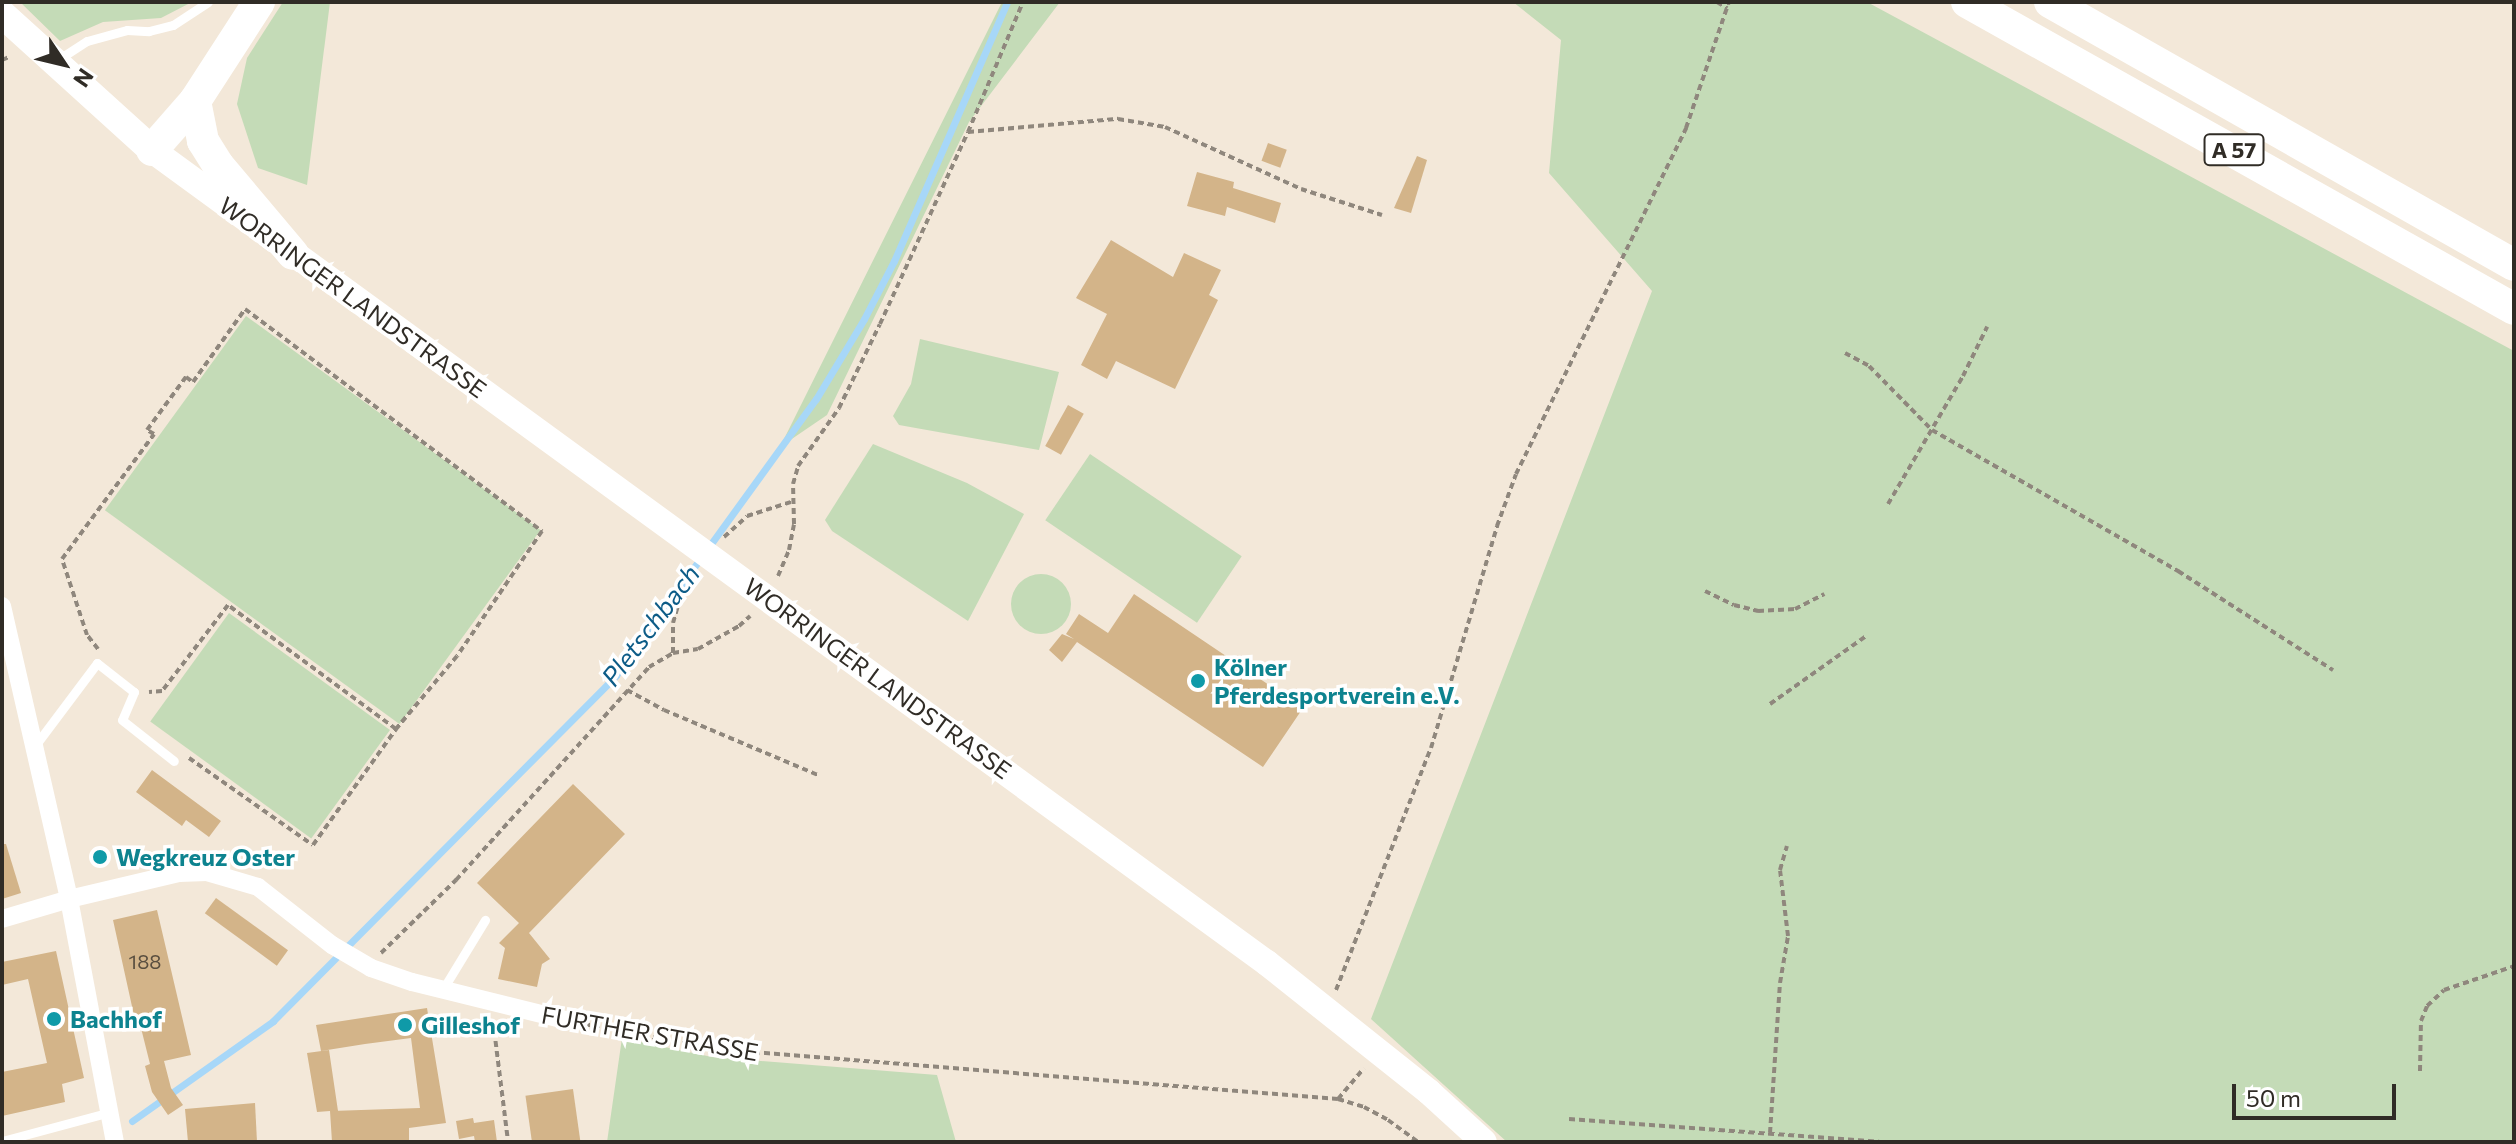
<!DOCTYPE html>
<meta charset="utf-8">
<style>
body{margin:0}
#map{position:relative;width:2516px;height:1144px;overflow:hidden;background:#f3e8d9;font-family:Commissioner,sans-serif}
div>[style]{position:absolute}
.green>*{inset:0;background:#c4dbb7;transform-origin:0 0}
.round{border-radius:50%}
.stream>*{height:7px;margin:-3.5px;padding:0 3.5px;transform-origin:3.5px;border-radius:3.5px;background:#a7d7f8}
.building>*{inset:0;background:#d3b489;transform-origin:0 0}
.path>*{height:4px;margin-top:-2px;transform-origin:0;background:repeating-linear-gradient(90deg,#8f877d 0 6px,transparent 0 10px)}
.service>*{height:9px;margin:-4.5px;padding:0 4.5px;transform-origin:4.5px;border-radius:4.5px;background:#fff}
.minor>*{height:18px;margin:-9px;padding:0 9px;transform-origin:9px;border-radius:9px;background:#fff}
.secondary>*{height:26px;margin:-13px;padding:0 13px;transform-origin:13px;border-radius:13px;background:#fff}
.primary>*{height:28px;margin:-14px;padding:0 14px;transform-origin:14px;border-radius:14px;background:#fff}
.motorway>*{height:32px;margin:-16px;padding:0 16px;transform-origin:16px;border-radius:16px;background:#fff}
.dots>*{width:22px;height:22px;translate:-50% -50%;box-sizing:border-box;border:4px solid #fff;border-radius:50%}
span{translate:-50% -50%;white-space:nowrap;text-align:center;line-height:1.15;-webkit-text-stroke:7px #fff;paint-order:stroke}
.number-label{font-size:20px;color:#594e3f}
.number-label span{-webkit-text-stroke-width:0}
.shield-label span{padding:2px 6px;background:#fff;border:2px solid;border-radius:6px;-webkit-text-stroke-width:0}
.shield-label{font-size:22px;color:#302c26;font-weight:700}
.street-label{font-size:24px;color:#302c26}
.culture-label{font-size:24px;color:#0d838f;font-weight:700}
.left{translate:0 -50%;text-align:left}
.water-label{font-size:26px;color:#0d5c87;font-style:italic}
.frame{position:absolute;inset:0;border:4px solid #302c26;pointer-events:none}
.north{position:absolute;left:24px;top:24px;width:80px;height:80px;-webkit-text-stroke:6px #fff;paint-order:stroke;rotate:125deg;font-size:22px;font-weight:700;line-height:32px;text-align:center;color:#302c26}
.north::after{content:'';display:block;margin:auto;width:28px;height:36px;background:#302c26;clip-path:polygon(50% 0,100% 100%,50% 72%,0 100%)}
.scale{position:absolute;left:2232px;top:1084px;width:164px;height:36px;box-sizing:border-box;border:4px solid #302c26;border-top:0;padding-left:10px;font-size:24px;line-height:28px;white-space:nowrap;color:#302c26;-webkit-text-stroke:6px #fff;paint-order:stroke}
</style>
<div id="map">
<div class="green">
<i style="clip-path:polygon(20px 2px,192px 2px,161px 18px,103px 22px,60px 41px)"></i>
<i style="clip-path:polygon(283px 2px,330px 2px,307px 185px,258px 168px,237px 104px,247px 58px)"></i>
<i style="clip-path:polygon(1002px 2px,1060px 2px,969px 122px,827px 415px,780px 447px)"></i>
<i style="clip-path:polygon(1513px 2px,1867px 2px,2514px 351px,2514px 1142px,1507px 1142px,1371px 1019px,1652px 291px,1549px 173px,1561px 40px)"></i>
<i style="left:246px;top:316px;width:364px;height:240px;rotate:36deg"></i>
<i style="clip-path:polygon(920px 339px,1059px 372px,1039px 450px,899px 425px,893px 416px,911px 384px)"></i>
<i style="clip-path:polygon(873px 444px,967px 483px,1024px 514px,968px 621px,832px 531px,825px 520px)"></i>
<i style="left:1090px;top:454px;width:183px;height:80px;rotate:34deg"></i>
<i class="round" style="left:1011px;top:574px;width:60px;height:60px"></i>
<i style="left:229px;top:613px;width:199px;height:134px;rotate:36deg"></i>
<i style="clip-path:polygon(622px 1038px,712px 1057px,937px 1075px,956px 1142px,607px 1142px)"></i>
</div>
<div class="stream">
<i style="left:132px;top:1121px;width:173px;rotate:-35.3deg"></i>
<i style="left:273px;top:1021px;width:487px;rotate:-45.2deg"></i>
<i style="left:616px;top:675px;width:341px;rotate:-54.1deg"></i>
<i style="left:816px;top:399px;width:93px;rotate:-59deg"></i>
<i style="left:864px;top:319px;width:65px;rotate:-62.7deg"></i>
<i style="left:894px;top:261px;width:283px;rotate:-66.4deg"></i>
</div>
<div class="building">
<i style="left:1268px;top:143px;width:20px;height:19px;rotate:20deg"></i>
<i style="clip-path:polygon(1417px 156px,1427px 160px,1411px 213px,1394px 208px)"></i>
<i style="clip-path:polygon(1197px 172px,1234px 182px,1233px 188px,1281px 203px,1275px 223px,1227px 207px,1225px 216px,1187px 206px)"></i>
<i style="clip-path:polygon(1111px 240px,1173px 277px,1184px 253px,1221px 270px,1209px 295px,1218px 300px,1175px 389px,1116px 361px,1107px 379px,1081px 365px,1107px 314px,1076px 298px)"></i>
<i style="left:1068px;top:405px;width:18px;height:47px;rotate:29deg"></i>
<i style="clip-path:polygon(1134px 594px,1303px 708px,1263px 767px,1077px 642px,1062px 662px,1049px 650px,1062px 634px,1074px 639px,1066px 634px,1079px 614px,1108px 633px)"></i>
<i style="clip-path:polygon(152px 770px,221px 821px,209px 837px,186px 820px,182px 826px,136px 792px)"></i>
<i style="clip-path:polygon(573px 784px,625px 834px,529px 933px,550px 959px,542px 964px,537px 987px,498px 979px,505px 948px,499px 943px,519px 923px,477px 883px)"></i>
<i style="clip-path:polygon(2px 844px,6px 844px,21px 893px,2px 899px)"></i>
<i style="left:216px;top:898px;width:89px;height:19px;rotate:36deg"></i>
<i style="clip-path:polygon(157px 910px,191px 1055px,164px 1061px,171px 1088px,183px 1105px,168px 1115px,152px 1092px,145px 1066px,150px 1064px,139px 1020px,135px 1020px,113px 920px)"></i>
<i style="clip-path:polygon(56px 951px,84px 1078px,62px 1084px,65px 1102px,2px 1116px,2px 1072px,47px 1063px,28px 979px,2px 985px,2px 962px)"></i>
<i style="clip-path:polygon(427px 1008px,446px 1123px,409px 1128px,409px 1142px,332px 1142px,330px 1111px,317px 1112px,307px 1053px,329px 1050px,338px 1111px,332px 1111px,420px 1108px,411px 1038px,365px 1044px,321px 1051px,316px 1025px)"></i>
<i style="left:573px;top:1089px;width:53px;height:48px;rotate:82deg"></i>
<i style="clip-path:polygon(255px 1103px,257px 1142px,188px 1142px,185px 1109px)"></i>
<i style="clip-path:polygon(473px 1118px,474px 1123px,494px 1120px,497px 1142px,475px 1142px,474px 1136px,459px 1139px,456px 1121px)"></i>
</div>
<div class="path">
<i style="left:1717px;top:2px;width:12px;rotate:31deg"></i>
<i style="left:2px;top:60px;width:8px;rotate:-23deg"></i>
<i style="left:968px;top:132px;width:151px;rotate:-5deg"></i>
<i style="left:1118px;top:119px;width:48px;rotate:9.7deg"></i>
<i style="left:1165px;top:127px;width:149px;rotate:24.5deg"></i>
<i style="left:1301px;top:189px;width:85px;rotate:17.8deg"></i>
<i style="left:1845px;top:353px;width:27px;rotate:28deg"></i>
<i style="left:1869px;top:366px;width:90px;rotate:45.5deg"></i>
<i style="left:1932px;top:430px;width:284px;rotate:29.8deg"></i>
<i style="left:2178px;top:571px;width:184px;rotate:32.6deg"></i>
<i style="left:1888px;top:504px;width:148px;rotate:-59.6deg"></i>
<i style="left:1963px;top:376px;width:55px;rotate:-63.9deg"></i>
<i style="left:724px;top:537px;width:31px;rotate:-42deg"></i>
<i style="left:747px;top:516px;width:49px;rotate:-17.7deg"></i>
<i style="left:778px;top:576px;width:28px;rotate:-67deg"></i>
<i style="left:789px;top:550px;width:26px;rotate:-79deg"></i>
<i style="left:794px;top:524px;width:40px;rotate:-91.4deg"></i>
<i style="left:793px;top:484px;width:19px;rotate:-74deg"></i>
<i style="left:798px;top:466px;width:71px;rotate:-54.7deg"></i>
<i style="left:839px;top:408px;width:93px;rotate:-64deg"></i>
<i style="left:880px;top:324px;width:211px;rotate:-65.4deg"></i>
<i style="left:968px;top:132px;width:141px;rotate:-67.1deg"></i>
<i style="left:1705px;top:591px;width:32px;rotate:26deg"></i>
<i style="left:1734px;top:605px;width:25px;rotate:14deg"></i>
<i style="left:1758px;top:611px;width:37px;rotate:-3deg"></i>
<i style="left:1795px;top:609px;width:33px;rotate:-27deg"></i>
<i style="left:98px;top:649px;width:18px;rotate:-128deg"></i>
<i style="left:87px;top:635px;width:80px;rotate:-108.2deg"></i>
<i style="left:62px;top:559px;width:155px;rotate:-53.6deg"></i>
<i style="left:154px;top:434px;width:8px;rotate:-150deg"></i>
<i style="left:147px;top:430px;width:66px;rotate:-53.7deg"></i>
<i style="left:186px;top:377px;width:9px;rotate:36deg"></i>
<i style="left:193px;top:382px;width:90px;rotate:-54.5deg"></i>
<i style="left:245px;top:309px;width:371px;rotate:36.8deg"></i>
<i style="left:542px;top:531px;width:151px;rotate:124.2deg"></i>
<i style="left:457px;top:656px;width:95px;rotate:129.9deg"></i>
<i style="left:396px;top:729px;width:209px;rotate:-143.6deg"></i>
<i style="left:228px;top:605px;width:108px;rotate:127.5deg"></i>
<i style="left:162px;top:691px;width:13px;rotate:176deg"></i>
<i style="left:673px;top:653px;width:30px;rotate:-90deg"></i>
<i style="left:673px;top:623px;width:26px;rotate:-74deg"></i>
<i style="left:680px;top:598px;width:27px;rotate:-54deg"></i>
<i style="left:627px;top:690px;width:42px;rotate:28.4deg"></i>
<i style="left:664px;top:710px;width:169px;rotate:22.9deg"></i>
<i style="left:1770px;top:704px;width:118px;rotate:-35.3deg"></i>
<i style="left:189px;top:758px;width:151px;rotate:35.1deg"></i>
<i style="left:313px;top:845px;width:143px;rotate:-54.4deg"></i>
<i style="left:381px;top:953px;width:105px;rotate:-44.2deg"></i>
<i style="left:456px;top:880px;width:287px;rotate:-47.8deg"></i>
<i style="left:649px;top:667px;width:28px;rotate:-30deg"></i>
<i style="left:673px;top:653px;width:25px;rotate:-9deg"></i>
<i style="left:698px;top:649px;width:47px;rotate:-29.3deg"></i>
<i style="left:739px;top:626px;width:15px;rotate:-42deg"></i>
<i style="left:1336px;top:990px;width:260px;rotate:-68.6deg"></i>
<i style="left:1431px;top:748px;width:232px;rotate:-73.4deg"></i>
<i style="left:1497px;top:526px;width:55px;rotate:-69.9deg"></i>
<i style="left:1516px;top:474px;width:386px;rotate:-63.8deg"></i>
<i style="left:1686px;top:128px;width:133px;rotate:-71.2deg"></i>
<i style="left:493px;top:1021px;width:122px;rotate:82.9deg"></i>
<i style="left:584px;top:1024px;width:132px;rotate:10.9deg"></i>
<i style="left:714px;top:1049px;width:626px;rotate:4.58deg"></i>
<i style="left:1338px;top:1099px;width:27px;rotate:17deg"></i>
<i style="left:1364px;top:1107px;width:27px;rotate:28deg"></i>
<i style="left:1388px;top:1120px;width:37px;rotate:36deg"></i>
<i style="left:2420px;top:1071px;width:50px;rotate:-88.9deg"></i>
<i style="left:2421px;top:1021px;width:16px;rotate:-68deg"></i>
<i style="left:2427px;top:1006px;width:23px;rotate:-43deg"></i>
<i style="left:2444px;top:990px;width:74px;rotate:-18.9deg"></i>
<i style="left:1338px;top:1099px;width:40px;rotate:-50deg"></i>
<i style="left:1569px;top:1119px;width:311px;rotate:4.2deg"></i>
<i style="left:1770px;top:1133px;width:150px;rotate:-86.2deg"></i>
<i style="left:1780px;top:983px;width:48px;rotate:-80.3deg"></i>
<i style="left:1788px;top:936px;width:66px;rotate:-96.9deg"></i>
<i style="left:1780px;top:870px;width:25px;rotate:-74deg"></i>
</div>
<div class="service">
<i style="left:59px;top:59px;width:33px;rotate:-33deg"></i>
<i style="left:87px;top:41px;width:41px;rotate:-15.4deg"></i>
<i style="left:127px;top:30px;width:22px;rotate:3deg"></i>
<i style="left:149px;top:31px;width:25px;rotate:-14deg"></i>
<i style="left:173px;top:25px;width:42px;rotate:-33.3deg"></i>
<i style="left:34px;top:747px;width:105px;rotate:-53.1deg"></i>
<i style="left:97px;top:663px;width:47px;rotate:38.1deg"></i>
<i style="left:134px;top:692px;width:30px;rotate:113deg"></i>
<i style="left:122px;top:720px;width:66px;rotate:38.3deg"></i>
<i style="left:443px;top:989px;width:81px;rotate:-58.7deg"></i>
<i style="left:2px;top:1141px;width:112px;rotate:-15deg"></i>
</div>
<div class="minor">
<i style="left:2px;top:606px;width:301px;rotate:77.1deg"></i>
<i style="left:69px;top:899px;width:247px;rotate:79.3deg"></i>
<i style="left:2px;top:919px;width:70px;rotate:-16.6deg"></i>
<i style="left:69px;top:899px;width:113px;rotate:-13.3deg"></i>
<i style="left:179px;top:873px;width:28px;rotate:-2deg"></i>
<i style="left:207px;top:872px;width:53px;rotate:16.4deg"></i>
<i style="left:258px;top:887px;width:94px;rotate:38.1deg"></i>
<i style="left:332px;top:945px;width:45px;rotate:30.5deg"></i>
<i style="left:371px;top:968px;width:43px;rotate:18.9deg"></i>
<i style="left:412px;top:982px;width:159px;rotate:13.9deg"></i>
</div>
<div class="secondary">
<i style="left:152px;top:150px;width:1380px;rotate:36.1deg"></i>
<i style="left:1267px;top:963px;width:207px;rotate:38.5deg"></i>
<i style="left:1429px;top:1092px;width:74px;rotate:42.3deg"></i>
</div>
<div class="primary">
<i style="left:2px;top:14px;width:202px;rotate:42.2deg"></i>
</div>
<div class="motorway">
<i style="left:1967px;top:2px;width:627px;rotate:29.3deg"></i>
<i style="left:2050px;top:2px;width:533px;rotate:29.55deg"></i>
<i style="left:195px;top:101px;width:41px;rotate:78.7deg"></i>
<i style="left:203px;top:141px;width:28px;rotate:58deg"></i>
<i style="left:218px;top:165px;width:116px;rotate:49.9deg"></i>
<i style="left:152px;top:150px;width:65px;rotate:-48.7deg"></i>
<i style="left:195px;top:101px;width:118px;rotate:-57.1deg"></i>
</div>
<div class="dots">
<i style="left:1198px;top:681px;background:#0f9aa8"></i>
<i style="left:100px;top:857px;background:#0f9aa8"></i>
<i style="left:54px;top:1019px;background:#0f9aa8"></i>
<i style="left:405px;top:1025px;background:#0f9aa8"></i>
</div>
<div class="number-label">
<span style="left:145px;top:961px">188</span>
</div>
<div class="shield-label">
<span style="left:2234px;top:150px">A 57</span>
</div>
<div class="street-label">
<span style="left:353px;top:297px;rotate:36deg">WORRINGER LANDSTRASSE</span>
<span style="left:878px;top:678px;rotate:36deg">WORRINGER LANDSTRASSE</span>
<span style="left:650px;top:1033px;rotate:10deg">FURTHER STRASSE</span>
</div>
<div class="culture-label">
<span class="left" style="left:1214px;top:681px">Kölner<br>Pferdesportverein e.V.</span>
<span class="left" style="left:116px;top:857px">Wegkreuz Oster</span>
<span class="left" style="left:70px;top:1019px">Bachhof</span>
<span class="left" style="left:421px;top:1025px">Gilleshof</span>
</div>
<div class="water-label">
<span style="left:650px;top:625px;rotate:-53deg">Pletschbach</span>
</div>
<div class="frame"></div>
<div class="north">N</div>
<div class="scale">50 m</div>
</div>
